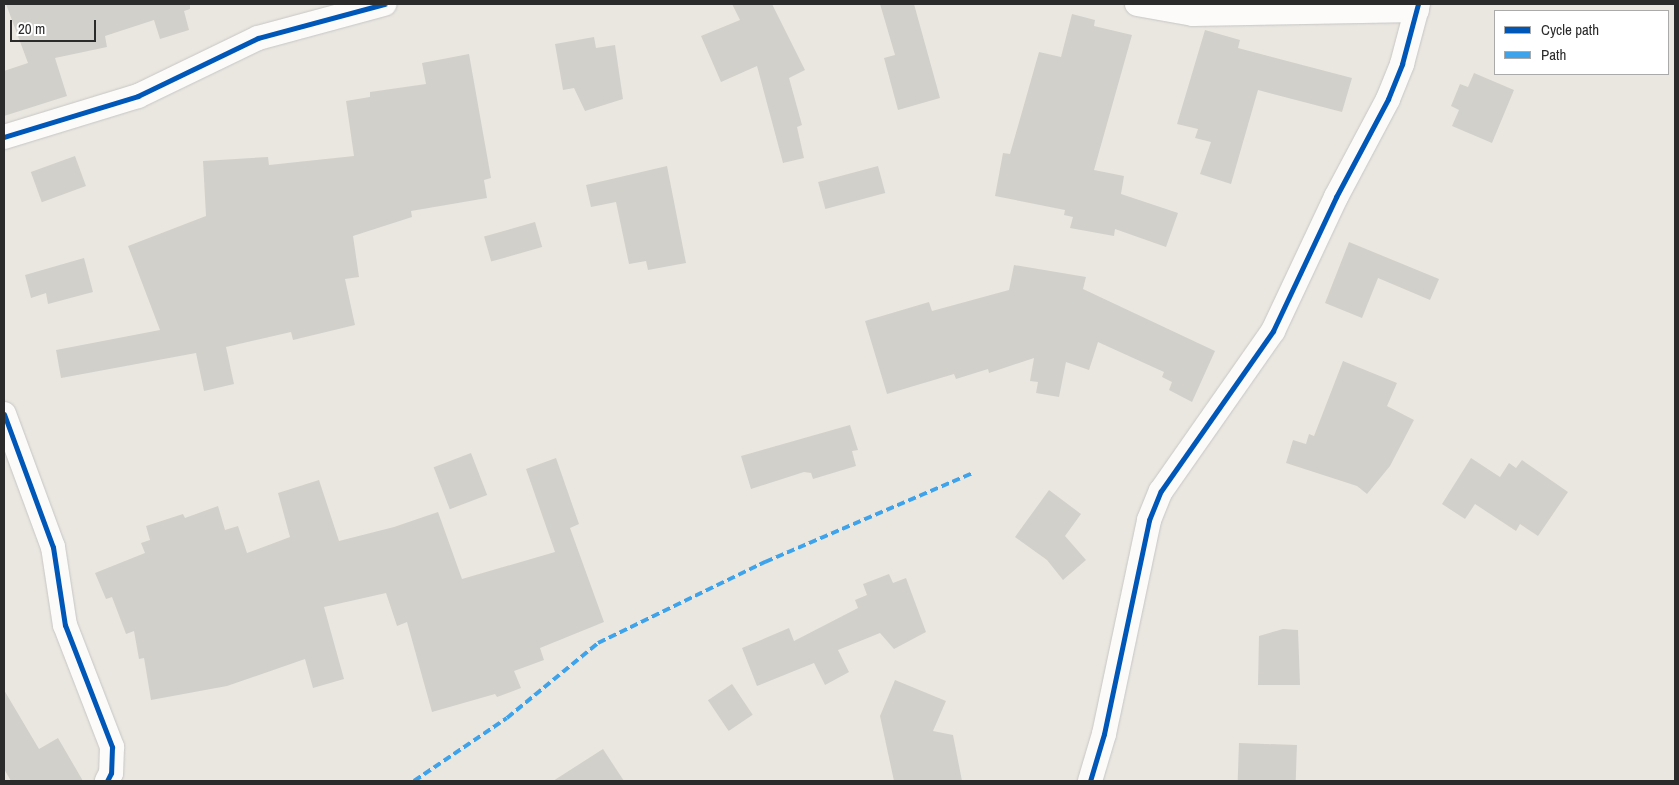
<!DOCTYPE html>
<style>
body{margin:0}
#map{position:relative;width:1679px;height:785px;overflow:hidden;background:#eae7e0;font-family:"Archivo Narrow",sans-serif}
div>[style]{position:absolute}
.building>*{inset:0;background:#d2d0cb;transform-origin:0 0}
.roads{filter:drop-shadow(0 0 1px #c7c6c5) drop-shadow(0 0 1px #c7c6c5)}
.minor>*{height:24px;margin:-12px;padding:0 12px;transform-origin:12px;border-radius:12px;background:#fcfbfa}
.quiet>*{height:4px;margin-top:-2px;transform-origin:0;background:repeating-linear-gradient(90deg,#3ea3eb 0 8px,transparent 0 12px)}
.cycleway>*{height:5px;margin:-2.5px;padding:0 2.5px;transform-origin:2.5px;border-radius:2.5px;background:#0057b8}
span{translate:-50% -50%;white-space:nowrap;text-align:center;line-height:1.15;-webkit-text-stroke:4px #fff;paint-order:stroke}
.frame{position:absolute;inset:0;border:5px solid #2b2b2b;pointer-events:none}
.legend{position:absolute;left:1494px;top:10px;width:175px;height:65px;box-sizing:border-box;background:#fff;border:1px solid #aaa;margin:0;padding:6px 9px;list-style:none;font-size:15px;color:#2b2b2b}
.legend li{display:flex;align-items:center;gap:10px;height:25px}
.legend b{width:25px;border:1px solid #aaa}
.scale{position:absolute;left:10px;top:20px;width:86px;height:22px;box-sizing:border-box;border:2px solid #2b2b2b;border-top:0;padding-left:6px;font-size:15px;line-height:18px;white-space:nowrap;color:#2b2b2b;-webkit-text-stroke:4px #fff;paint-order:stroke}
</style>
<div id="map">
<div class="building">
<i style="clip-path:polygon(6px 4px,190px 4px,190px 9px,184px 11px,189px 30px,160px 39px,154px 20px,105px 36px,107px 47px,55px 58px,67px 96px,4px 116px,4px 71px,28px 63px)"></i>
<i style="clip-path:polygon(732px 4px,772px 4px,805px 70px,789px 78px,802px 125px,797px 127px,804px 158px,783px 163px,757px 66px,721px 82px,701px 36px,740px 20px)"></i>
<i style="clip-path:polygon(880px 4px,914px 4px,940px 98px,898px 110px,884px 58px,895px 55px)"></i>
<i style="clip-path:polygon(1072px 14px,1095px 20px,1094px 26px,1132px 35px,1094px 170px,1124px 176px,1121px 194px,1178px 213px,1166px 247px,1115px 229px,1114px 236px,1070px 228px,1073px 217px,1064px 215px,1065px 210px,995px 196px,1003px 153px,1010px 154px,1039px 52px,1061px 57px)"></i>
<i style="clip-path:polygon(1205px 30px,1240px 40px,1238px 48px,1352px 78px,1342px 112px,1258px 90px,1231px 184px,1200px 174px,1211px 142px,1195px 138px,1198px 129px,1177px 124px)"></i>
<i style="clip-path:polygon(594px 37px,596px 48px,615px 45px,623px 99px,585px 111px,574px 88px,563px 90px,555px 44px)"></i>
<i style="clip-path:polygon(469px 54px,491px 178px,484px 180px,487px 198px,411px 211px,412px 217px,353px 236px,359px 277px,345px 279px,355px 325px,293px 340px,291px 332px,226px 347px,234px 384px,204px 391px,196px 353px,61px 378px,56px 350px,160px 330px,128px 246px,206px 216px,203px 161px,268px 157px,269px 165px,354px 156px,346px 101px,370px 97px,370px 92px,426px 84px,422px 63px)"></i>
<i style="clip-path:polygon(1474px 73px,1514px 90px,1492px 143px,1452px 126px,1459px 110px,1451px 106px,1460px 84px,1468px 87px)"></i>
<i style="left:75px;top:156px;width:32px;height:47px;rotate:70deg"></i>
<i style="clip-path:polygon(667px 166px,686px 263px,648px 270px,646px 261px,629px 264px,616px 202px,591px 207px,586px 185px)"></i>
<i style="left:878px;top:166px;width:28px;height:62px;rotate:75deg"></i>
<i style="left:535px;top:222px;width:26px;height:53px;rotate:74deg"></i>
<i style="clip-path:polygon(1349px 242px,1439px 279px,1430px 300px,1378px 278px,1362px 318px,1325px 303px)"></i>
<i style="clip-path:polygon(84px 258px,93px 292px,48px 304px,46px 293px,31px 298px,25px 275px)"></i>
<i style="clip-path:polygon(1014px 265px,1086px 277px,1083px 289px,1215px 351px,1192px 402px,1169px 390px,1172px 382px,1162px 377px,1164px 372px,1098px 342px,1089px 370px,1066px 362px,1059px 397px,1036px 393px,1038px 382px,1030px 381px,1034px 358px,989px 373px,988px 369px,956px 379px,954px 374px,887px 394px,865px 321px,929px 302px,932px 311px,1009px 290px)"></i>
<i style="clip-path:polygon(1343px 361px,1397px 383px,1387px 406px,1414px 420px,1390px 466px,1367px 494px,1357px 486px,1286px 463px,1293px 440px,1306px 444px,1309px 434px,1314px 436px)"></i>
<i style="clip-path:polygon(850px 425px,858px 450px,852px 451px,856px 466px,813px 479px,811px 473px,804px 472px,751px 489px,741px 456px)"></i>
<i style="left:471px;top:453px;width:45px;height:40px;rotate:69deg"></i>
<i style="clip-path:polygon(556px 458px,579px 524px,570px 528px,604px 622px,540px 648px,544px 660px,514px 671px,521px 688px,497px 697px,495px 694px,432px 712px,407px 622px,397px 626px,386px 593px,324px 607px,344px 679px,313px 688px,305px 659px,227px 686px,151px 700px,144px 658px,139px 659px,134px 631px,126px 634px,112px 597px,106px 599px,95px 573px,145px 553px,141px 543px,150px 540px,146px 526px,183px 514px,185px 518px,218px 506px,225px 530px,238px 526px,247px 553px,290px 537px,278px 493px,319px 480px,339px 541px,394px 527px,438px 512px,462px 579px,555px 552px,526px 469px)"></i>
<i style="clip-path:polygon(1471px 458px,1500px 477px,1509px 463px,1516px 468px,1522px 460px,1568px 492px,1538px 536px,1520px 524px,1516px 531px,1475px 504px,1465px 519px,1442px 504px)"></i>
<i style="clip-path:polygon(1049px 490px,1081px 514px,1065px 536px,1086px 560px,1063px 580px,1047px 560px,1015px 537px)"></i>
<i style="clip-path:polygon(889px 574px,893px 583px,906px 578px,926px 632px,894px 649px,880px 633px,838px 650px,849px 672px,825px 685px,814px 663px,757px 686px,742px 648px,789px 628px,794px 641px,858px 608px,855px 600px,867px 595px,863px 584px)"></i>
<i style="clip-path:polygon(1283px 629px,1298px 630px,1300px 685px,1258px 685px,1259px 636px)"></i>
<i style="clip-path:polygon(895px 680px,946px 701px,933px 731px,953px 735px,962px 781px,894px 781px,880px 716px)"></i>
<i style="left:732px;top:684px;width:37px;height:29px;rotate:56deg"></i>
<i style="clip-path:polygon(4px 690px,39px 749px,58px 738px,83px 781px,11px 781px,4px 769px)"></i>
<i style="left:1239px;top:743px;width:58px;height:38px;rotate:2deg"></i>
<i style="clip-path:polygon(603px 749px,624px 781px,553px 781px)"></i>
</div>
<div class="roads">
<div class="minor">
<i style="left:1137px;top:4px;width:57px;rotate:10.1deg"></i>
<i style="left:1193px;top:14px;width:224px;rotate:-1deg"></i>
<i style="left:4px;top:137px;width:140px;rotate:-17deg"></i>
<i style="left:138px;top:96px;width:133px;rotate:-25.8deg"></i>
<i style="left:258px;top:38px;width:131px;rotate:-15.1deg"></i>
<i style="left:4px;top:414px;width:142px;rotate:69.8deg"></i>
<i style="left:53px;top:547px;width:79px;rotate:81.3deg"></i>
<i style="left:65px;top:625px;width:131px;rotate:68.9deg"></i>
<i style="left:112px;top:747px;width:26px;rotate:92deg"></i>
<i style="left:111px;top:773px;width:9px;rotate:117deg"></i>
<i style="left:1090px;top:781px;width:49px;rotate:-73.4deg"></i>
<i style="left:1104px;top:734px;width:219px;rotate:-78.1deg"></i>
<i style="left:1149px;top:520px;width:31px;rotate:-68deg"></i>
<i style="left:1161px;top:491px;width:195px;rotate:-55deg"></i>
<i style="left:1273px;top:331px;width:148px;rotate:-64.8deg"></i>
<i style="left:1336px;top:197px;width:111px;rotate:-62deg"></i>
<i style="left:1388px;top:99px;width:38px;rotate:-68deg"></i>
<i style="left:1402px;top:64px;width:62px;rotate:-75.1deg"></i>
</div>
</div>
<div class="quiet">
<i style="left:414px;top:781px;width:112px;rotate:-34.1deg"></i>
<i style="left:507px;top:718px;width:118px;rotate:-39.5deg"></i>
<i style="left:598px;top:643px;width:186px;rotate:-25.9deg"></i>
<i style="left:765px;top:562px;width:226px;rotate:-23.2deg"></i>
</div>
<div class="cycleway">
<i style="left:4px;top:137px;width:140px;rotate:-17deg"></i>
<i style="left:138px;top:96px;width:133px;rotate:-25.8deg"></i>
<i style="left:258px;top:38px;width:131px;rotate:-15.1deg"></i>
<i style="left:4px;top:414px;width:142px;rotate:69.8deg"></i>
<i style="left:53px;top:547px;width:79px;rotate:81.3deg"></i>
<i style="left:65px;top:625px;width:131px;rotate:68.9deg"></i>
<i style="left:112px;top:747px;width:26px;rotate:92deg"></i>
<i style="left:111px;top:773px;width:9px;rotate:117deg"></i>
<i style="left:1090px;top:781px;width:49px;rotate:-73.4deg"></i>
<i style="left:1104px;top:734px;width:219px;rotate:-78.1deg"></i>
<i style="left:1149px;top:520px;width:31px;rotate:-68deg"></i>
<i style="left:1161px;top:491px;width:195px;rotate:-55deg"></i>
<i style="left:1273px;top:331px;width:148px;rotate:-64.8deg"></i>
<i style="left:1336px;top:197px;width:111px;rotate:-62deg"></i>
<i style="left:1388px;top:99px;width:38px;rotate:-68deg"></i>
<i style="left:1402px;top:64px;width:62px;rotate:-75.1deg"></i>
</div>
<div class="frame"></div>
<ul class="legend">
<li><b style="height:6px;background:#0057b8"></b>Cycle path</li>
<li><b style="height:6px;background:#3ea3eb"></b>Path</li>
</ul>
<div class="scale">20 m</div>
</div>
